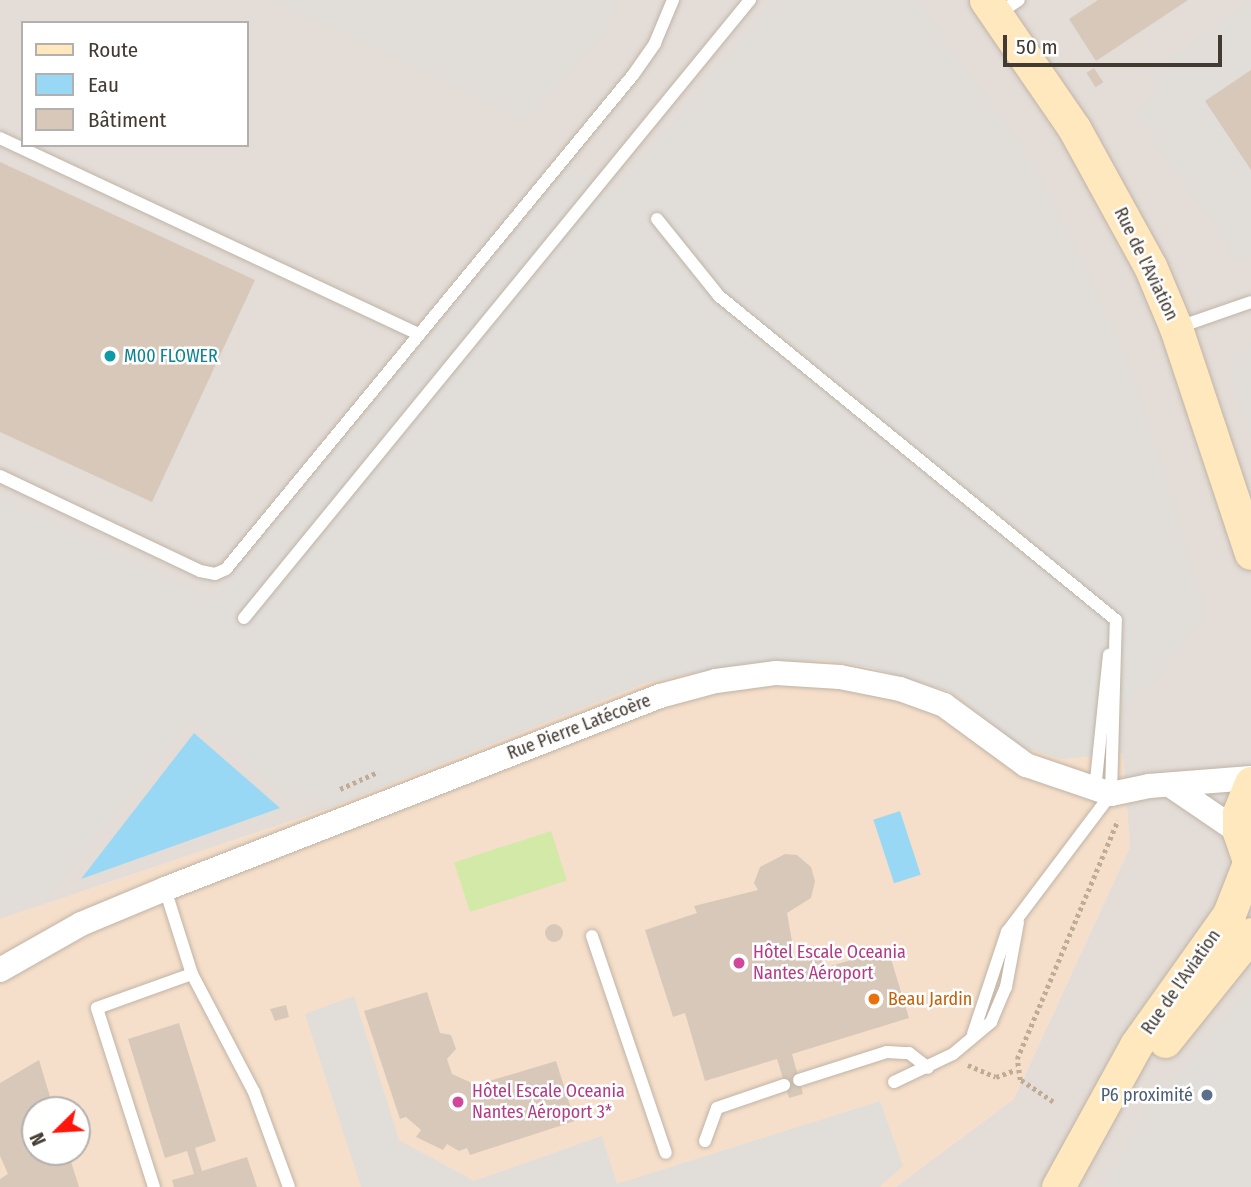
<!DOCTYPE html>
<meta charset="utf-8">
<style>
body{margin:0}
#map{position:relative;width:1251px;height:1187px;overflow:hidden;background:#f2ebe1;font-family:"Fira Sans Condensed",sans-serif}
div>[style]{position:absolute}
.commercial>*{inset:0;background:#f6dfca}
.industrial>*{inset:0;background:#e3dcd7}
.green>*{inset:0;background:#d2e9a7;transform-origin:0 0}
.parking>*{inset:0;background:#e1deda}
.water>*{inset:0;background:#98d8f4;transform-origin:0 0}
.building>*{inset:0;background:#d7c8b9;transform-origin:0 0}
.round{border-radius:50%}
.path>*{height:4.5px;margin-top:-2.25px;transform-origin:0;background:repeating-linear-gradient(90deg,#c0ac94 0 3.5px,transparent 0 7px)}
.roads{filter:drop-shadow(0 0 2px #c0b4a6) drop-shadow(0 0 2px #c0b4a6)}
.lane>*{height:12px;margin:-6px;padding:0 6px;transform-origin:6px;border-radius:6px;background:#fff}
.street>*{height:24px;margin:-12px;padding:0 12px;transform-origin:12px;border-radius:12px;background:#fff}
.secondary>*{height:33px;margin:-16.5px;padding:0 16.5px;transform-origin:16.5px;border-radius:16.5px;background:#ffe8be}
.dots>*{width:19px;height:19px;translate:-50% -50%;box-sizing:border-box;border:4px solid #fff;border-radius:50%}
span{translate:-50% -50%;white-space:nowrap;text-align:center;line-height:1.15;-webkit-text-stroke:5px #fff;paint-order:stroke}
.street-label{font-size:18px;color:#433a32}
.culture-label{font-size:18px;color:#0d838f}
.left{translate:0 -50%;text-align:left}
.hotel-label{font-size:18px;color:#b23c85}
.food-label{font-size:18px;color:#c56008}
.service-label{font-size:18px;color:#4e5e75}
.right{translate:-100% -50%;text-align:right}
.legend{position:absolute;left:21px;top:21px;width:228px;height:126px;box-sizing:border-box;background:#fff;border:2px solid #b4b0ad;margin:0;padding:9px 12px;list-style:none;font-size:21px;color:#433a32}
.legend li{display:flex;align-items:center;gap:14px;height:35px}
.legend b{width:35px;border:2px solid #b4b0ad}
.north{position:absolute;left:21px;top:1096px;width:70px;height:70px;box-sizing:border-box;background:#fff;border:2px solid #b4b0ad;border-radius:50%;rotate:246deg;font-size:19px;font-weight:700;line-height:28px;text-align:center;color:#433a32}
.north::after{content:'';display:block;margin:auto;width:24px;height:32px;background:#ff150b;clip-path:polygon(50% 0,100% 100%,50% 72%,0 100%)}
.scale{position:absolute;left:1003px;top:35px;width:219px;height:32px;box-sizing:border-box;border:4px solid #433a32;border-top:0;padding-left:9px;font-size:21px;line-height:24px;white-space:nowrap;color:#433a32;-webkit-text-stroke:5px #fff;paint-order:stroke}
</style>
<div id="map">
<div class="commercial">
<i style="clip-path:polygon(evenodd,828px 660px,912px 678px,1099px 755px,1123px 753px,1130px 847px,1014px 1099px,896px 1187px,0 1187px,0 919px,326px 809px,647px 682px,745px 663px,828px 660px,35px 1110px,77px 1110px,77px 1152px,35px 1152px,35px 1110px)"></i>
</div>
<div class="industrial">
<i style="clip-path:polygon(evenodd,0 0,1251px 0,1251px 1187px,896px 1187px,1014px 1099px,1130px 847px,1123px 753px,1062px 759px,949px 691px,873px 668px,828px 660px,745px 663px,647px 682px,326px 809px,0 919px,0 0,23px 23px,247px 23px,247px 145px,23px 145px,23px 23px)"></i>
</div>
<div class="green">
<i style="left:551px;top:831px;width:52px;height:102px;rotate:72deg"></i>
</div>
<div class="parking">
<i style="clip-path:polygon(273px 0,619px 0,604px 33px,527px 121px)"></i>
<i style="clip-path:polygon(774px 0,916px 0,1034px 164px,1129px 361px,1206px 612px,1156px 681px,1120px 707px,1123px 753px,1062px 759px,1022px 747px,949px 691px,873px 668px,828px 660px,745px 663px,647px 682px,326px 809px,319px 796px,290px 799px,192px 719px,47px 897px,0 914px,0 498px,212px 599px,569px 168px,617px 190px)"></i>
<i style="clip-path:polygon(1251px 3px,1251px 70px,1205px 101px,1251px 170px,1251px 257px,1240px 264px,1134px 110px,1161px 91px,1149px 73px)"></i>
<i style="clip-path:polygon(1251px 345px,1251px 438px,1227px 362px)"></i>
<i style="clip-path:polygon(1251px 988px,1251px 1187px,1102px 1187px,1147px 1113px)"></i>
<i style="clip-path:polygon(354px 996px,399px 1140px,474px 1181px,602px 1136px,617px 1184px,880px 1101px,903px 1166px,879px 1187px,361px 1187px,305px 1014px)"></i>
</div>
<div class="water">
<i style="clip-path:polygon(194px 733px,280px 808px,81px 879px)"></i>
<i style="left:900px;top:811px;width:67px;height:28px;rotate:72deg"></i>
</div>
<div class="building">
<i style="clip-path:polygon(1098px 0,1188px 0,1096px 61px,1069px 19px)"></i>
<i style="left:1094px;top:68px;width:17px;height:9px;rotate:57deg"></i>
<i style="clip-path:polygon(1251px 70px,1251px 170px,1205px 101px)"></i>
<i style="clip-path:polygon(0 162px,255px 280px,152px 502px,0 432px)"></i>
<i style="clip-path:polygon(785px 854px,797px 855px,811px 867px,815px 881px,811px 898px,787px 913px,795px 958px,818px 950px,824px 968px,888px 949px,909px 1018px,792px 1054px,803px 1094px,789px 1098px,777px 1059px,705px 1081px,685px 1013px,673px 1017px,645px 930px,697px 913px,694px 906px,758px 890px,754px 883px,760px 867px)"></i>
<i class="round" style="left:545px;top:924px;width:18px;height:18px"></i>
<i style="clip-path:polygon(427px 992px,440px 1033px,451px 1035px,456px 1049px,447px 1059px,452px 1074px,476px 1085px,556px 1061px,575px 1121px,470px 1155px,467px 1148px,459px 1151px,447px 1144px,443px 1150px,416px 1137px,421px 1130px,406px 1117px,400px 1119px,364px 1011px)"></i>
<i style="clip-path:polygon(286px 1005px,289px 1017px,275px 1021px,270px 1009px)"></i>
<i style="clip-path:polygon(179px 1023px,216px 1141px,195px 1148px,202px 1171px,247px 1157px,257px 1187px,174px 1187px,172px 1180px,194px 1174px,187px 1151px,165px 1158px,128px 1039px)"></i>
<i style="clip-path:polygon(39px 1060px,54px 1110px,35px 1110px,35px 1152px,68px 1152px,79px 1187px,0 1187px,0 1179px,8px 1174px,0 1156px,0 1083px)"></i>
</div>
<div class="path">
<i style="left:340px;top:789px;width:42px;rotate:-24.1deg"></i>
<i style="left:968px;top:1065px;width:30px;rotate:23deg"></i>
<i style="left:996px;top:1077px;width:20px;rotate:-20deg"></i>
<i style="left:1053px;top:1102px;width:40px;rotate:-146deg"></i>
<i style="left:1020px;top:1080px;width:21px;rotate:-98deg"></i>
<i style="left:1017px;top:1059px;width:259px;rotate:-67.1deg"></i>
</div>
<div class="roads">
<div class="lane">
<i style="left:998px;top:14px;width:25px;rotate:-34deg"></i>
<i style="left:0;top:138px;width:463px;rotate:25.1deg"></i>
<i style="left:657px;top:219px;width:99px;rotate:51.2deg"></i>
<i style="left:719px;top:296px;width:512px;rotate:39.22deg"></i>
<i style="left:1179px;top:327px;width:76px;rotate:-19.1deg"></i>
<i style="left:0;top:476px;width:221px;rotate:25.4deg"></i>
<i style="left:200px;top:571px;width:15px;rotate:11deg"></i>
<i style="left:215px;top:574px;width:12px;rotate:-24deg"></i>
<i style="left:226px;top:569px;width:640px;rotate:-50.52deg"></i>
<i style="left:633px;top:75px;width:39px;rotate:-55deg"></i>
<i style="left:655px;top:43px;width:47px;rotate:-67.3deg"></i>
<i style="left:244px;top:618px;width:799px;rotate:-50.69deg"></i>
<i style="left:1095px;top:790px;width:136px;rotate:-84.1deg"></i>
<i style="left:165px;top:889px;width:89px;rotate:72.4deg"></i>
<i style="left:192px;top:974px;width:133px;rotate:62.3deg"></i>
<i style="left:254px;top:1092px;width:101px;rotate:69.8deg"></i>
<i style="left:592px;top:936px;width:229px;rotate:71.2deg"></i>
<i style="left:973px;top:1034px;width:108px;rotate:-71.6deg"></i>
<i style="left:1007px;top:932px;width:173px;rotate:-53deg"></i>
<i style="left:1111px;top:794px;width:174px;rotate:-88.4deg"></i>
<i style="left:799px;top:1080px;width:92px;rotate:-17.7deg"></i>
<i style="left:887px;top:1052px;width:22px;rotate:3deg"></i>
<i style="left:909px;top:1053px;width:24px;rotate:38deg"></i>
<i style="left:894px;top:1082px;width:65px;rotate:-25.4deg"></i>
<i style="left:953px;top:1054px;width:50px;rotate:-40.1deg"></i>
<i style="left:991px;top:1022px;width:38px;rotate:-67deg"></i>
<i style="left:1006px;top:987px;width:66px;rotate:-79.5deg"></i>
<i style="left:705px;top:1141px;width:35px;rotate:-70deg"></i>
<i style="left:717px;top:1108px;width:71px;rotate:-18.9deg"></i>
<i style="left:154px;top:1187px;width:188px;rotate:-107.7deg"></i>
<i style="left:97px;top:1008px;width:101px;rotate:-19.7deg"></i>
</div>
<div class="street">
<i style="left:1170px;top:785px;width:83px;rotate:34.3deg"></i>
<i style="left:0;top:970px;width:93px;rotate:-29.6deg"></i>
<i style="left:81px;top:924px;width:91px;rotate:-22.6deg"></i>
<i style="left:165px;top:889px;width:531px;rotate:-21.3deg"></i>
<i style="left:660px;top:696px;width:58px;rotate:-15deg"></i>
<i style="left:716px;top:681px;width:61px;rotate:-7.6deg"></i>
<i style="left:776px;top:673px;width:64px;rotate:3.6deg"></i>
<i style="left:840px;top:677px;width:61px;rotate:11.3deg"></i>
<i style="left:900px;top:689px;width:47px;rotate:20deg"></i>
<i style="left:944px;top:705px;width:102px;rotate:36.2deg"></i>
<i style="left:1026px;top:765px;width:90px;rotate:18.8deg"></i>
<i style="left:1111px;top:794px;width:39px;rotate:-12deg"></i>
<i style="left:1149px;top:786px;width:102px;rotate:-4.5deg"></i>
</div>
<div class="secondary">
<i style="left:986px;top:0;width:155px;rotate:55.5deg"></i>
<i style="left:1074px;top:128px;width:158px;rotate:61.2deg"></i>
<i style="left:1150px;top:266px;width:67px;rotate:67.2deg"></i>
<i style="left:1176px;top:328px;width:237px;rotate:71.6deg"></i>
<i style="left:1251px;top:783px;width:32px;rotate:112deg"></i>
<i style="left:1239px;top:813px;width:19px;rotate:90deg"></i>
<i style="left:1239px;top:832px;width:36px;rotate:71deg"></i>
<i style="left:1165px;top:1041px;width:137px;rotate:-51.2deg"></i>
<i style="left:1058px;top:1187px;width:162px;rotate:-61.2deg"></i>
<i style="left:1136px;top:1045px;width:161px;rotate:-54.6deg"></i>
<i style="left:1229px;top:914px;width:55px;rotate:-68.6deg"></i>
</div>
</div>
<div class="dots">
<i style="left:110px;top:356px;background:#0f9aa8"></i>
<i style="left:739px;top:963px;background:#d1479c"></i>
<i style="left:874px;top:999px;background:#e8710a"></i>
<i style="left:1207px;top:1095px;background:#5c6f8a"></i>
<i style="left:458px;top:1102px;background:#d1479c"></i>
</div>
<div class="street-label">
<span style="left:1146px;top:264px;rotate:64deg">Rue de l'Aviation</span>
<span style="left:579px;top:727px;rotate:-21deg">Rue Pierre Latécoère</span>
<span style="left:1181px;top:982px;rotate:-55deg">Rue de l'Aviation</span>
</div>
<div class="culture-label">
<span class="left" style="left:124px;top:356px">M00 FLOWER</span>
</div>
<div class="hotel-label">
<span class="left" style="left:753px;top:963px">Hôtel Escale Oceania<br>Nantes Aéroport</span>
<span class="left" style="left:472px;top:1102px">Hôtel Escale Oceania<br>Nantes Aéroport 3*</span>
</div>
<div class="food-label">
<span class="left" style="left:888px;top:999px">Beau Jardin</span>
</div>
<div class="service-label">
<span class="right" style="left:1193px;top:1095px">P6 proximité</span>
</div>
<ul class="legend">
<li><b style="height:9px;background:#ffe8be"></b>Route</li>
<li><b style="height:19px;background:#98d8f4"></b>Eau</li>
<li><b style="height:19px;background:#d7c8b9"></b>Bâtiment</li>
</ul>
<div class="north">N</div>
<div class="scale">50 m</div>
</div>
